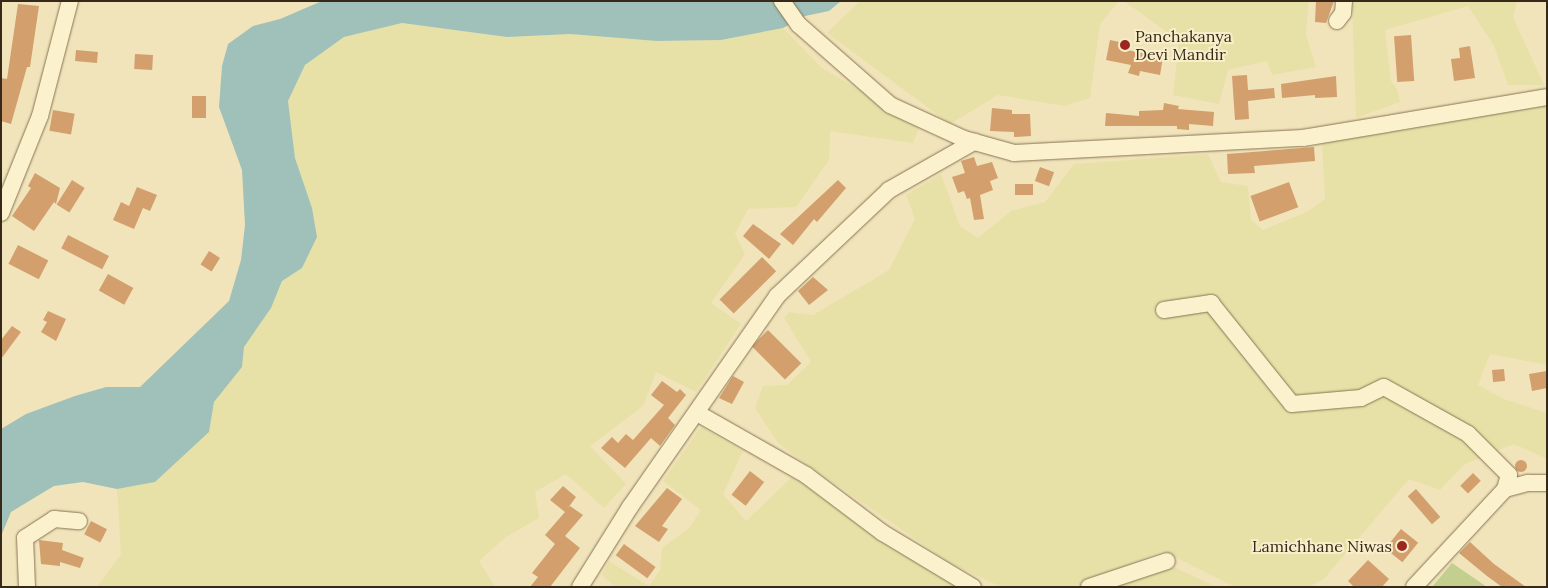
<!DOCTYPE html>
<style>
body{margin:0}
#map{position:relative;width:1548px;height:588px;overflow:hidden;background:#f1e4ba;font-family:Lora,serif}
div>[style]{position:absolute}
.farmland>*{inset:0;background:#e7e1a7}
.green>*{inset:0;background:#c2cf8e}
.water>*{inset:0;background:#9fc1b9}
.building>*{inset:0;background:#d29f6d;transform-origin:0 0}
.round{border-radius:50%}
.roads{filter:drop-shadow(0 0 1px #887453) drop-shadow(0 0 1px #887453)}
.minor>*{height:16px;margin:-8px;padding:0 8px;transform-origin:8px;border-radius:8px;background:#fbf1cd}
.dots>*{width:14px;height:14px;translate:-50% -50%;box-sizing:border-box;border:2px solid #f8eeca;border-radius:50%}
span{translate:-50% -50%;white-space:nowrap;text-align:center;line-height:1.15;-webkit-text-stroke:4px #f8eeca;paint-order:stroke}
.poi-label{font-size:16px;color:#36291a}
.left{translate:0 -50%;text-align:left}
.right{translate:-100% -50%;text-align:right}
.frame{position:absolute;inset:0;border:2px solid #36291a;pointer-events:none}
</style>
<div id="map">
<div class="farmland">
<i style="clip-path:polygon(860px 1px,1119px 1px,1100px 24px,1090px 98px,1064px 106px,998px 95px,950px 124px,827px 33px)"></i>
<i style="clip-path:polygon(1124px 1px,1309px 1px,1306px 35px,1316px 67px,1272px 75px,1267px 61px,1228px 70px,1219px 104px,1173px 95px,1179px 41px)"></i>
<i style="clip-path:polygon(1352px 1px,1517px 1px,1513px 17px,1544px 85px,1508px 85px,1494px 46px,1468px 6px,1385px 30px,1391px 81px,1397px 89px,1400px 102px,1356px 118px)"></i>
<i style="clip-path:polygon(402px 23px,507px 37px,570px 34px,657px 41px,721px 40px,783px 28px,822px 68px,920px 125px,913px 143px,830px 131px,829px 160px,796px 207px,748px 209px,735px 234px,745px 254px,711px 303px,741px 324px,696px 392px,656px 372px,643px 406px,590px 446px,626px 484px,604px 508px,566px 474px,535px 492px,539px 518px,506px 537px,479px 561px,495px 587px,97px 587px,121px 554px,117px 489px,155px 482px,209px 432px,214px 402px,242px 367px,244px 347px,271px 308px,282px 281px,302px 268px,312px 208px,295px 158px,288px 101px,305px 65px,344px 37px)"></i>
<i style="clip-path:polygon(1547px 104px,1547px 365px,1490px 354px,1478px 385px,1504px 399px,1547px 413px,1547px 459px,1514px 444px,1465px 464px,1440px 490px,1409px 479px,1324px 579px,1309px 587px,1235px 587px,1163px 551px,1073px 587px,1001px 587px,950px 563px,799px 459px,778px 443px,755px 408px,763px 386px,787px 385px,811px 362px,784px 318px,789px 312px,813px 315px,889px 270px,915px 219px,906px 195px,941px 174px,960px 226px,978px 238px,1011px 211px,1045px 202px,1074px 164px,1208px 154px,1221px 182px,1248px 186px,1251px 220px,1263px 230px,1309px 211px,1325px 199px,1322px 141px)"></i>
<i style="clip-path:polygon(701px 427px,743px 451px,723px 494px,746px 521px,792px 477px,939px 574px,964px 587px,615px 587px,602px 575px,609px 561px,649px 586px,660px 570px,662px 548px,689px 528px,701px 510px,663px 481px)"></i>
<i style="clip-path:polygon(1174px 567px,1216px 587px,1108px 587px)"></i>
</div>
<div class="green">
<i style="clip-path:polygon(1452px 563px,1487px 587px,1432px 587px)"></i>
</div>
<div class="water">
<i style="clip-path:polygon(322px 1px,841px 1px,829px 11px,805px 16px,783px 28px,721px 40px,657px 41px,570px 34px,507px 37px,402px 23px,344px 37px,305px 65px,288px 101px,295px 158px,312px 208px,317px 237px,302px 268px,282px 281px,271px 308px,244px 347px,242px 367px,214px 402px,209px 432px,155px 482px,117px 489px,83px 482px,54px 486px,11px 512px,1px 536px,1px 429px,26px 414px,75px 396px,106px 387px,140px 387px,229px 301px,241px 260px,245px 225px,242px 170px,219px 107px,222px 66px,228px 44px,253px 26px,280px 19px)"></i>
</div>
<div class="building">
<i style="clip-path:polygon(1316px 1px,1334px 1px,1326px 23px,1315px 22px)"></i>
<i style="clip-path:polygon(18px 4px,39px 6px,30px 67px,27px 67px,11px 124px,1px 121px,1px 78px,7px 79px)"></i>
<i style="left:1411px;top:35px;width:46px;height:17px;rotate:86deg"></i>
<i style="clip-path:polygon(1110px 40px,1129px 44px,1127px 50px,1163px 57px,1160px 75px,1140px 71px,1139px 76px,1128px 73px,1131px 65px,1106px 60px)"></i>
<i style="clip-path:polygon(1470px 46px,1475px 78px,1454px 81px,1451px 59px,1460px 58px,1459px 48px)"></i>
<i style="left:76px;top:50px;width:22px;height:11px;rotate:5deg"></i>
<i style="left:135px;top:54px;width:18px;height:15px;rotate:3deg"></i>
<i style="clip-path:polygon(1247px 75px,1248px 90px,1274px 88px,1275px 98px,1248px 101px,1249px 119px,1235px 120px,1232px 76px)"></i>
<i style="clip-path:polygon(1336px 76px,1337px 97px,1315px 98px,1315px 95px,1282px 98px,1281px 84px)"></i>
<i style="left:206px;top:96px;width:22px;height:14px;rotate:90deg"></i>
<i style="clip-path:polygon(1164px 103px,1179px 106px,1178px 109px,1214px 112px,1213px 126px,1189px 124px,1189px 130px,1177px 129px,1177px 126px,1105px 126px,1106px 113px,1139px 116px,1139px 111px,1163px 110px)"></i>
<i style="clip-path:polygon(992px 108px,1012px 110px,1012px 114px,1030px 114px,1031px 136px,1014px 137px,1014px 132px,990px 131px)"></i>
<i style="left:53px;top:110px;width:22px;height:21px;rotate:10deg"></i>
<i style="clip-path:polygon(1314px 147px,1315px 161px,1254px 166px,1255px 173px,1228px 174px,1227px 154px)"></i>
<i style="clip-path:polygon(974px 157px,977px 166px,992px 162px,998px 178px,990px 181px,993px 190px,980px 195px,984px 219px,974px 220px,970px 198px,967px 199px,964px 191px,958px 193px,952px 177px,965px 173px,961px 161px)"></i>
<i style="left:1040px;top:167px;width:15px;height:15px;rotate:20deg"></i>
<i style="clip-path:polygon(35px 173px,60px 188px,56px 204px,54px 202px,34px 231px,12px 216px,31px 188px,28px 186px)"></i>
<i style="left:72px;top:180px;width:15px;height:29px;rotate:32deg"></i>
<i style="clip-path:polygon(838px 180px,846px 188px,817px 222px,814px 219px,793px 245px,780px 234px)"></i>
<i style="left:1289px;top:182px;width:27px;height:41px;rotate:70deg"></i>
<i style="left:1015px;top:184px;width:18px;height:11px"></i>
<i style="clip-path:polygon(137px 187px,157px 195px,150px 211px,143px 208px,134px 229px,113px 220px,121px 202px,129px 206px)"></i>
<i style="clip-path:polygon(753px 224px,781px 244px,769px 259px,743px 236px)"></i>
<i style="left:68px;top:235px;width:46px;height:15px;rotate:27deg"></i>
<i style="left:18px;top:245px;width:34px;height:21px;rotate:27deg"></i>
<i style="left:209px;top:251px;width:13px;height:16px;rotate:32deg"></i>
<i style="left:762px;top:257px;width:20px;height:60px;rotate:45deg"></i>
<i style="left:108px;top:274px;width:29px;height:19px;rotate:29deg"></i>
<i style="clip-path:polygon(813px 277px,828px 290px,809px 305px,798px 291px)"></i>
<i style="clip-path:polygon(48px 311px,66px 319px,56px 341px,41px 332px,47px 322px,43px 320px)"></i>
<i style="clip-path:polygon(12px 326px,21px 332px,1px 359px,1px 340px)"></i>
<i style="left:768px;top:330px;width:47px;height:23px;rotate:45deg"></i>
<i style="left:1504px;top:369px;width:12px;height:12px;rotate:85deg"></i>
<i style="clip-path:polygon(1547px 371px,1547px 388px,1532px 391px,1529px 374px)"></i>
<i style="clip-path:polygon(733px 376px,744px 382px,732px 404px,719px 398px)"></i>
<i style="clip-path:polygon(662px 381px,677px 392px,680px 389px,686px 395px,668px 418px,675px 425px,660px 446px,651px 438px,625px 468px,601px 448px,612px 437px,618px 443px,626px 434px,633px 440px,664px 405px,651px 395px)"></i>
<i class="round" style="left:1515px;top:460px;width:12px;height:12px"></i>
<i style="left:750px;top:471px;width:18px;height:30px;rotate:38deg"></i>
<i style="left:1473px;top:473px;width:11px;height:18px;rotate:45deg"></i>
<i style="clip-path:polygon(563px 486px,576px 497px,568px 508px,570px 506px,583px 515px,565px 536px,580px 548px,550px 587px,530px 587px,538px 577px,532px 573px,555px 544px,545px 535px,565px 512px,550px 500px)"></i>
<i style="clip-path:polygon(667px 488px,682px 499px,662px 526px,668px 529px,659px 542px,635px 526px)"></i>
<i style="left:1416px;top:489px;width:37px;height:11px;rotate:49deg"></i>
<i style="left:91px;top:521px;width:18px;height:15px;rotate:27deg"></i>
<i style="left:1401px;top:529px;width:22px;height:25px;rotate:39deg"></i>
<i style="clip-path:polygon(39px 540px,63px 543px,62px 550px,84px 558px,80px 568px,60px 562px,60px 566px,41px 564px)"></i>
<i style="clip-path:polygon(1470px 542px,1494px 564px,1526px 587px,1502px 587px,1487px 576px,1459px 553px)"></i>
<i style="left:624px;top:544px;width:39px;height:14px;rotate:36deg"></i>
<i style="clip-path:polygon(1368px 560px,1389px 579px,1382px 587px,1354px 587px,1348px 581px)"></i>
</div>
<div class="roads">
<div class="minor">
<i style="left:782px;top:1px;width:29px;rotate:55deg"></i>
<i style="left:799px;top:25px;width:121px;rotate:41.3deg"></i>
<i style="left:890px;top:105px;width:81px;rotate:24.7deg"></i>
<i style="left:964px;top:139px;width:52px;rotate:15.6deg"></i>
<i style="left:1014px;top:153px;width:289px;rotate:-3deg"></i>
<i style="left:1303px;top:138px;width:247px;rotate:-9.5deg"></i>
<i style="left:1337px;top:21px;width:10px;rotate:-53deg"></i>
<i style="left:1343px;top:13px;width:12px;rotate:-85deg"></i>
<i style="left:1px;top:213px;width:105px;rotate:-68.1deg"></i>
<i style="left:40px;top:116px;width:119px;rotate:-75.4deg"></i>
<i style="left:1164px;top:310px;width:48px;rotate:-8.5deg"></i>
<i style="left:1211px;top:303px;width:129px;rotate:51.3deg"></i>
<i style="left:1292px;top:404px;width:69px;rotate:-5deg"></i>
<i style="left:1361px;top:398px;width:25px;rotate:-26deg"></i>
<i style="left:1384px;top:387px;width:96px;rotate:29.2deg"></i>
<i style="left:1468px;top:434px;width:58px;rotate:45deg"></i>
<i style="left:1509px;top:475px;width:15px;rotate:106deg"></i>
<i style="left:697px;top:413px;width:125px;rotate:29.6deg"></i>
<i style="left:806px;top:475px;width:96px;rotate:37deg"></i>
<i style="left:883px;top:533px;width:105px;rotate:31deg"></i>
<i style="left:27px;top:587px;width:49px;rotate:-92.3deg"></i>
<i style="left:25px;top:538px;width:35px;rotate:-33deg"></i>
<i style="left:54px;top:519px;width:25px;rotate:5deg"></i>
<i style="left:580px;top:587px;width:94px;rotate:-58deg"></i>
<i style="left:630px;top:507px;width:257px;rotate:-55.1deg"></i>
<i style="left:777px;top:296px;width:154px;rotate:-43.4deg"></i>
<i style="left:889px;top:190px;width:98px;rotate:-29.5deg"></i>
<i style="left:1089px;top:587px;width:82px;rotate:-18.4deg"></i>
<i style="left:1414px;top:587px;width:134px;rotate:-47.1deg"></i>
<i style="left:1505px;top:489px;width:24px;rotate:-15deg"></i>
<i style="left:1528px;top:483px;width:19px"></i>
</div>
</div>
<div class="dots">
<i style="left:1125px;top:45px;background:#9b281f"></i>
<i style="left:1402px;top:546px;background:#9b281f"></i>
</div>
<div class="poi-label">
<span class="left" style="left:1135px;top:45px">Panchakanya<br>Devi Mandir</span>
<span class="right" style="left:1392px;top:546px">Lamichhane Niwas</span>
</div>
<div class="frame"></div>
</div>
